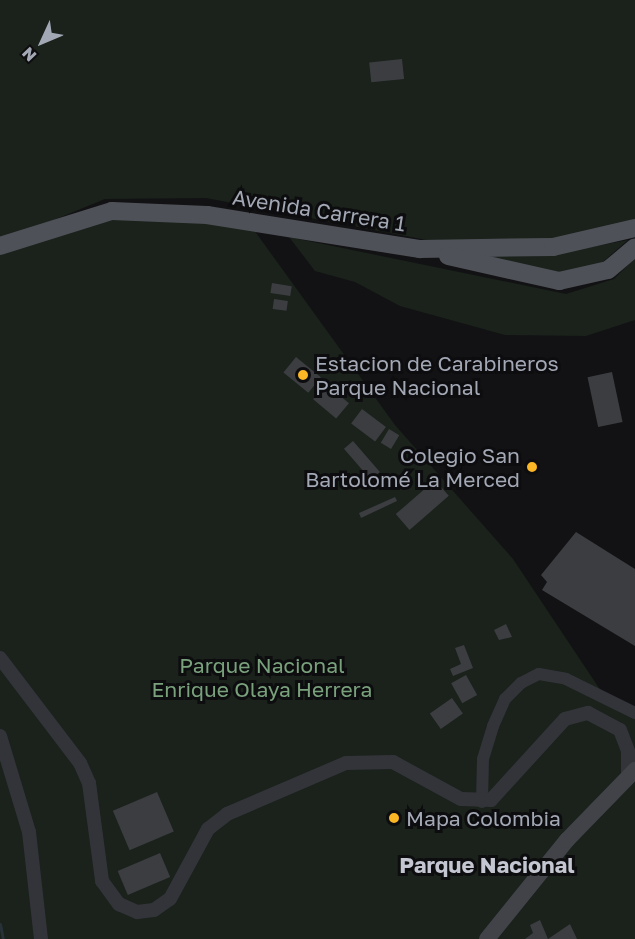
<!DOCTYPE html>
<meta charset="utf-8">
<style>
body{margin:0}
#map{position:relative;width:635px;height:939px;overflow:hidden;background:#121214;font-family:"Golos Text",sans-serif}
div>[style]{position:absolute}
.green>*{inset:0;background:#1a221b}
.stream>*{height:3px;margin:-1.5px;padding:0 1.5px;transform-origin:1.5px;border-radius:1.5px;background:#283138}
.building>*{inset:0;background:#3c3d41;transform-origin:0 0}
.minor>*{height:12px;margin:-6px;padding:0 6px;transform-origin:6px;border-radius:6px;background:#333439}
.tertiary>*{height:14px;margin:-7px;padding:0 7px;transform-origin:7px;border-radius:7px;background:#333439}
.secondary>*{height:16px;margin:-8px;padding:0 8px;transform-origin:8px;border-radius:8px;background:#414349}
.primary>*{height:18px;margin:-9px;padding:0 9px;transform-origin:9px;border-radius:9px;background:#4f5158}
.dots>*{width:16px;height:16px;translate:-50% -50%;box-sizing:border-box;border:3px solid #0d0d0f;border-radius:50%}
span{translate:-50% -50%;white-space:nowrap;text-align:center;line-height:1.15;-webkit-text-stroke:6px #0d0d0f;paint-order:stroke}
.street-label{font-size:21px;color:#a3a8b5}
.poi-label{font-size:21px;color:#a3a8b5}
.left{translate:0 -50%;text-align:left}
.right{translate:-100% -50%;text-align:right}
.park-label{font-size:21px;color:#79a17c}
.neighbourhood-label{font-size:22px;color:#c4c7d1;font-weight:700}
.north{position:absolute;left:12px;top:12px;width:60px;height:60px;-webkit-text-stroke:4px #0d0d0f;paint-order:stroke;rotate:226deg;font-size:16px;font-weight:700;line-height:24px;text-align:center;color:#a3a8b5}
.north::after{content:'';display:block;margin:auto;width:21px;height:27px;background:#a3a8b5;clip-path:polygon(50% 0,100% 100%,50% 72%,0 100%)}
</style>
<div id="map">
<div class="green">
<i style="clip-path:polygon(0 0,635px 0,635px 221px,526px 245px,453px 245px,206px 198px,105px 199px,0 242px)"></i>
<i style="clip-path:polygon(169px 213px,254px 230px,395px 425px,513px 559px,605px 697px,635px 708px,635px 939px,0 939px,0 248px,105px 214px)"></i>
<i style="clip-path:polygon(289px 237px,566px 294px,614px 279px,635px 258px,635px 320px,586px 336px,505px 335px,400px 306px,355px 282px,315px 271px)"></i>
<i style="clip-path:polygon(628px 240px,597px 267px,576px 272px,548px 272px,478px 257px,554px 254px)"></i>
</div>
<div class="stream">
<i style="left:0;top:924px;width:15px;rotate:79deg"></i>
</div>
<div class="building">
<i style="left:402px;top:59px;width:20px;height:33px;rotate:84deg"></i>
<i style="left:272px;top:283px;width:20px;height:10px;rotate:9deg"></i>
<i style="left:274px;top:299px;width:14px;height:10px;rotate:8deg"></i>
<i style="left:296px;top:357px;width:32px;height:20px;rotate:39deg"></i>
<i style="left:612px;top:372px;width:51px;height:25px;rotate:78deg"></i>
<i style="left:326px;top:384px;width:30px;height:20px;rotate:40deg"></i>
<i style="left:362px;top:409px;width:30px;height:18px;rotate:37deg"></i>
<i style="left:389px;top:429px;width:12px;height:16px;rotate:31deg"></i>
<i style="left:353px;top:441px;width:41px;height:12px;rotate:49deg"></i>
<i style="left:435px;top:480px;width:21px;height:52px;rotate:49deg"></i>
<i style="clip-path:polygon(395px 497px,397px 501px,361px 518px,359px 513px)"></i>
<i style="clip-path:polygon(576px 532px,635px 569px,635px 646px,542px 590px,547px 582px,541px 575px)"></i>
<i style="clip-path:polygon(506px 624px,512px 637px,499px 640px,494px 630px)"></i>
<i style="clip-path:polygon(464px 645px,473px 668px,453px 676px,450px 669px,461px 664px,455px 648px)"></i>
<i style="left:466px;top:675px;width:23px;height:17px;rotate:61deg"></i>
<i style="left:452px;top:698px;width:19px;height:27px;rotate:55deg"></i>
<i style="left:157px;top:792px;width:43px;height:48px;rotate:67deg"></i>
<i style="left:160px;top:853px;width:26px;height:46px;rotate:67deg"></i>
<i style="clip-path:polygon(540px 920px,548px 939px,570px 924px,577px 939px,525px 939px,533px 933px,530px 925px)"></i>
</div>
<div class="minor">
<i style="left:482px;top:802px;width:43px;rotate:-88.7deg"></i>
<i style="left:483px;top:759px;width:34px;rotate:-73deg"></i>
<i style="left:493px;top:726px;width:30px;rotate:-66deg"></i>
<i style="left:505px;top:699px;width:23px;rotate:-45deg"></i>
<i style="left:521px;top:683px;width:20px;rotate:-27deg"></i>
<i style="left:539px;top:674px;width:27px;rotate:10deg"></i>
<i style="left:566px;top:679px;width:77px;rotate:26.2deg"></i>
</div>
<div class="tertiary">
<i style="left:0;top:658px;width:132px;rotate:52.7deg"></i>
<i style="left:80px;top:763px;width:22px;rotate:66deg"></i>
<i style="left:89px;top:783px;width:99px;rotate:82.4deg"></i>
<i style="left:102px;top:881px;width:29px;rotate:54deg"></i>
<i style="left:119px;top:904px;width:20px;rotate:24deg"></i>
<i style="left:137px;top:912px;width:17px;rotate:-7deg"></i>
<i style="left:154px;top:910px;width:19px;rotate:-35deg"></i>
<i style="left:170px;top:899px;width:80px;rotate:-61.5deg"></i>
<i style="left:208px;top:829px;width:24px;rotate:-38deg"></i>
<i style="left:227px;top:814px;width:129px;rotate:-23.2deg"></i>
<i style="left:346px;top:763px;width:47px;rotate:-1.2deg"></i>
<i style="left:393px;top:762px;width:77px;rotate:28.6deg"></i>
<i style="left:461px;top:799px;width:30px;rotate:2deg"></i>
<i style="left:491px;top:800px;width:110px;rotate:-47.6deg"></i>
<i style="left:565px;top:719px;width:24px;rotate:-15deg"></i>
<i style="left:588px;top:713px;width:36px;rotate:28deg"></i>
<i style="left:620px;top:730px;width:22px;rotate:69deg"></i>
<i style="left:628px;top:751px;width:26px;rotate:90deg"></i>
<i style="left:0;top:736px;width:100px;rotate:73.2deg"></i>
<i style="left:29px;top:832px;width:108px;rotate:83.6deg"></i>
</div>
<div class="secondary">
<i style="left:487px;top:939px;width:127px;rotate:-51.1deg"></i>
<i style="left:567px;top:840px;width:98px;rotate:-45.8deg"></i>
</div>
<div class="primary">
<i style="left:0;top:246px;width:117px;rotate:-17.4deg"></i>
<i style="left:112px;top:211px;width:95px;rotate:2.4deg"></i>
<i style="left:207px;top:215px;width:216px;rotate:9.1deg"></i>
<i style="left:420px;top:249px;width:133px;rotate:-0.9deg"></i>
<i style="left:553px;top:247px;width:84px;rotate:-13deg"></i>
<i style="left:448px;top:256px;width:114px;rotate:12.7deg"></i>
<i style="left:559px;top:281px;width:50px;rotate:-12.7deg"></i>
<i style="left:608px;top:270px;width:35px;rotate:-40deg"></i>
</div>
<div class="dots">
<i style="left:303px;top:375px;background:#fab625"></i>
<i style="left:532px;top:467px;background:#fab625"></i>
<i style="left:394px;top:818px;background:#fab625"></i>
</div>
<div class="street-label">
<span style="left:319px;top:210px;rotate:9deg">Avenida Carrera 1</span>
</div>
<div class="poi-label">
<span class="left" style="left:315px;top:375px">Estacion de Carabineros<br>Parque Nacional</span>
<span class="right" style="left:520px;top:467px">Colegio San<br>Bartolomé La Merced</span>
<span class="left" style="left:406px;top:818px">Mapa Colombia</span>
</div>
<div class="park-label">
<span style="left:262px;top:677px">Parque Nacional<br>Enrique Olaya Herrera</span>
</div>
<div class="neighbourhood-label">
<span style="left:487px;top:865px">Parque Nacional</span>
</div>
<div class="north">N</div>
</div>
